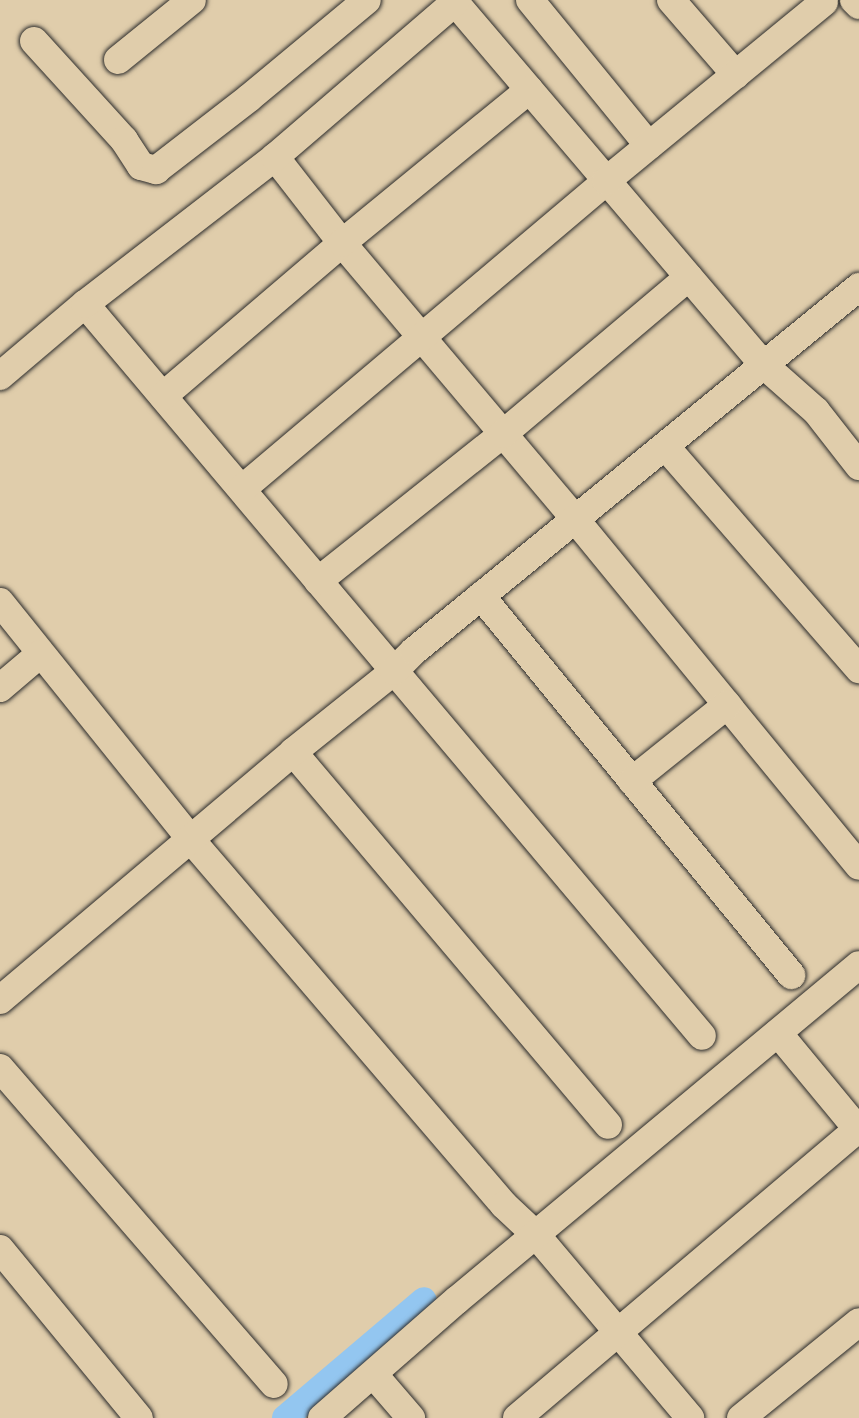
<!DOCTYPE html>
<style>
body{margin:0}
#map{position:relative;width:859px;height:1418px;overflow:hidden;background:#e0cdab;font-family:"Playpen Sans",sans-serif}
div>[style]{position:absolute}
.canal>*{height:26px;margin:-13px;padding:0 13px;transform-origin:13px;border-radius:13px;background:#93c6f0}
.roads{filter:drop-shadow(0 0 2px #2b2b2b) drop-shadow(0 0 2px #2b2b2b)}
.minor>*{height:28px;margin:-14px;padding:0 14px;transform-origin:14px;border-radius:14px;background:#e0cdab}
span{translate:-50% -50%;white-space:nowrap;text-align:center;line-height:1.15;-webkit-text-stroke:6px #e0cdab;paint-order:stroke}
</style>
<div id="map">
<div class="canal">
<i style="left:285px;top:1418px;width:182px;rotate:-40.3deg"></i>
</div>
<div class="roads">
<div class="minor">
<i style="left:453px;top:0;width:480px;rotate:49.6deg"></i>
<i style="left:764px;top:365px;width:69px;rotate:41.5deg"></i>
<i style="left:816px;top:411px;width:70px;rotate:52deg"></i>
<i style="left:530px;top:0;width:188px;rotate:50.8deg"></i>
<i style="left:671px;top:0;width:99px;rotate:49.1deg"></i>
<i style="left:854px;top:0;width:7px;rotate:45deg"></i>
<i style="left:34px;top:41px;width:134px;rotate:47.7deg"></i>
<i style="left:124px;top:140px;width:31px;rotate:57deg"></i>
<i style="left:141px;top:166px;width:16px;rotate:15deg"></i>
<i style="left:156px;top:170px;width:118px;rotate:-37.7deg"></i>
<i style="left:249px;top:98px;width:153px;rotate:-39.7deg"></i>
<i style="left:118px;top:60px;width:95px;rotate:-39deg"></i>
<i style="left:275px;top:157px;width:109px;rotate:52.1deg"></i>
<i style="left:342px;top:243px;width:361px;rotate:49.8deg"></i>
<i style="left:575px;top:519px;width:448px;rotate:50.7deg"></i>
<i style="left:85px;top:304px;width:957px;rotate:49.87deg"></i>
<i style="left:0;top:376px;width:111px;rotate:-40.3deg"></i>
<i style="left:85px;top:304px;width:240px;rotate:-37.7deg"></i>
<i style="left:275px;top:157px;width:238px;rotate:-40.7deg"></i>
<i style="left:163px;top:396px;width:235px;rotate:-40.5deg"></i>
<i style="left:342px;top:243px;width:242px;rotate:-39.3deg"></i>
<i style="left:665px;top:446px;width:296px;rotate:49deg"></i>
<i style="left:242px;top:489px;width:477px;rotate:-40.2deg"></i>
<i style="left:606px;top:181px;width:282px;rotate:-39.4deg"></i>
<i style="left:318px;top:581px;width:236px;rotate:-38.5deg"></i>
<i style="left:503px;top:434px;width:243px;rotate:-40.2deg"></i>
<i style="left:481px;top:596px;width:490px;rotate:50.7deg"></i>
<i style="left:0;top:602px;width:307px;rotate:51.2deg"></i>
<i style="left:192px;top:841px;width:479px;rotate:49.4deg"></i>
<i style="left:504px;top:1205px;width:45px;rotate:43.2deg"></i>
<i style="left:537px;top:1236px;width:238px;rotate:49.9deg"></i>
<i style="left:0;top:688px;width:52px;rotate:-40.4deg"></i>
<i style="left:293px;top:752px;width:488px;rotate:49.8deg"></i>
<i style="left:632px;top:781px;width:122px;rotate:-38.7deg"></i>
<i style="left:0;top:1000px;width:384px;rotate:-40.2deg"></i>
<i style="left:293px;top:752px;width:129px;rotate:-38.7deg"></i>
<i style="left:394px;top:671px;width:28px;rotate:-45deg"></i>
<i style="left:414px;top:651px;width:575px;rotate:-39.28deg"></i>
<i style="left:778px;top:1033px;width:127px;rotate:50.4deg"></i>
<i style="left:0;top:1068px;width:418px;rotate:49.1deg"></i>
<i style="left:0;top:1249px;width:219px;rotate:50.6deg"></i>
<i style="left:374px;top:1375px;width:57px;rotate:49.3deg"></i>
<i style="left:322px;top:1418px;width:179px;rotate:-41.2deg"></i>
<i style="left:457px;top:1300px;width:523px;rotate:-39.81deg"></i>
<i style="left:517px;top:1418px;width:447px;rotate:-40.3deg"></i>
<i style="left:741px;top:1418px;width:152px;rotate:-39.1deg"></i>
</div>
</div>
</div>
